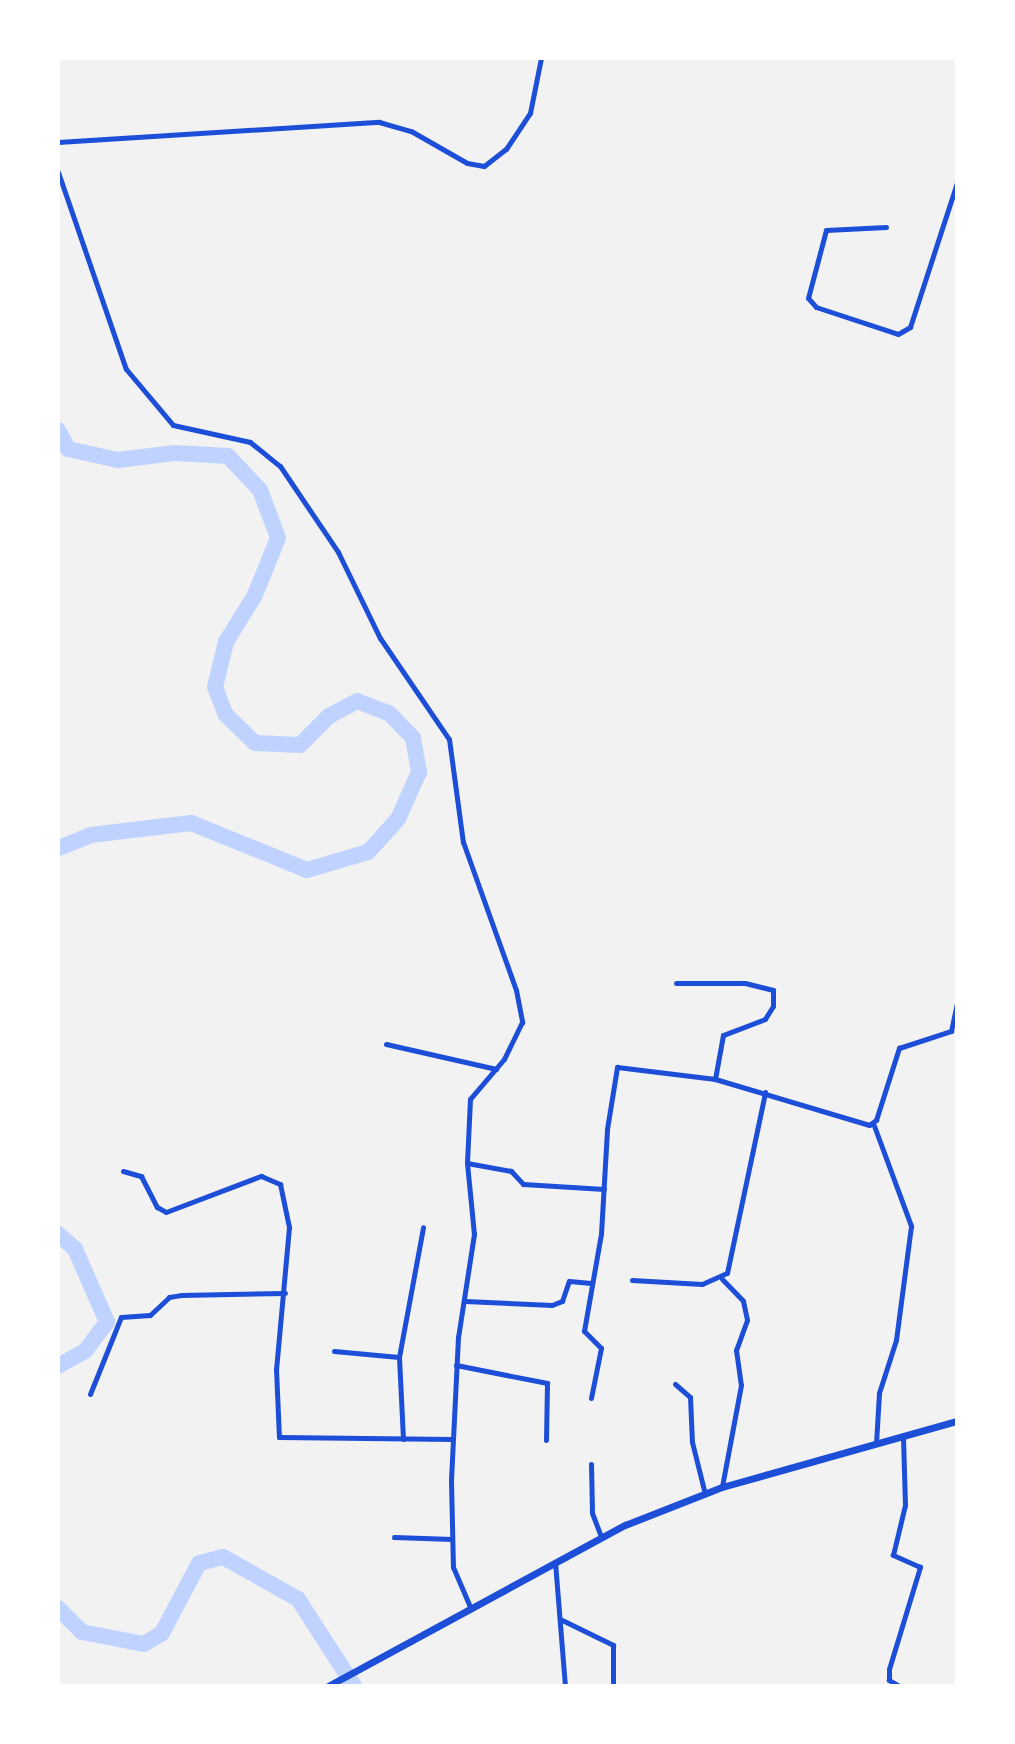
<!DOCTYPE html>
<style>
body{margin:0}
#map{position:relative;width:1015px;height:1744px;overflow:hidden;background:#f2f2f2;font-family:Overpass,sans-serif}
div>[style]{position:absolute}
.river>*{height:16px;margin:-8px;padding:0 8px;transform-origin:8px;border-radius:8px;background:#bfd3fe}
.minor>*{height:5px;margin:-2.5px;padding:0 2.5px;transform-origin:2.5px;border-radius:2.5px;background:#1d4ed8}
.secondary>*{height:7px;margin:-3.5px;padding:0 3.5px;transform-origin:3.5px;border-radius:3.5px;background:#1d4ed8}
span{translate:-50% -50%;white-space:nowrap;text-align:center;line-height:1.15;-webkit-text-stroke:8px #fff;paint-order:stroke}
.frame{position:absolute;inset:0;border:60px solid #fff;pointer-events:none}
</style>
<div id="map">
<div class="river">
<i style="left:58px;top:430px;width:21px;rotate:62deg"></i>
<i style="left:68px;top:449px;width:51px;rotate:12.4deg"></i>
<i style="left:118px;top:460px;width:57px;rotate:-7deg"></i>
<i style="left:175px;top:453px;width:53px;rotate:3.2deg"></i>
<i style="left:228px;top:456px;width:47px;rotate:46.7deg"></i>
<i style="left:260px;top:490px;width:51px;rotate:69.4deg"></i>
<i style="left:278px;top:538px;width:61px;rotate:112deg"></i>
<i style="left:255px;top:595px;width:55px;rotate:121.7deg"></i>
<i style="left:226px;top:642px;width:46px;rotate:103.7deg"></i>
<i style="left:215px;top:687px;width:30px;rotate:69deg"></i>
<i style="left:226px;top:715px;width:40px;rotate:44deg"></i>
<i style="left:255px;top:743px;width:45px;rotate:2.5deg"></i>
<i style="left:300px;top:745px;width:41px;rotate:-45deg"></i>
<i style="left:329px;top:716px;width:32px;rotate:-28deg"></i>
<i style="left:357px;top:701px;width:34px;rotate:21deg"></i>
<i style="left:389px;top:713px;width:35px;rotate:46deg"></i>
<i style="left:413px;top:738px;width:35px;rotate:80deg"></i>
<i style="left:419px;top:772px;width:51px;rotate:114.1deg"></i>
<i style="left:398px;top:819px;width:45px;rotate:132.3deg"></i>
<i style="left:368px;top:852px;width:64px;rotate:163.6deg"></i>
<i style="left:307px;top:870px;width:125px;rotate:-157.9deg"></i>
<i style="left:191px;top:823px;width:101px;rotate:173.2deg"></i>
<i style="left:91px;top:835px;width:35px;rotate:158deg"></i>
<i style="left:58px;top:1234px;width:23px;rotate:41deg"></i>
<i style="left:75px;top:1249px;width:80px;rotate:66.3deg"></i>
<i style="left:107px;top:1322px;width:36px;rotate:127deg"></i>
<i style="left:85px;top:1351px;width:31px;rotate:151deg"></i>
<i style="left:58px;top:1608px;width:34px;rotate:45deg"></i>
<i style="left:82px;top:1632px;width:63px;rotate:11deg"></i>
<i style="left:144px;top:1644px;width:21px;rotate:-31deg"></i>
<i style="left:162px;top:1633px;width:79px;rotate:-62.1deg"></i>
<i style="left:199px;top:1563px;width:25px;rotate:-14deg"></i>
<i style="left:223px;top:1557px;width:86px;rotate:29.2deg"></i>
<i style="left:298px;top:1599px;width:103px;rotate:57.2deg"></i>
</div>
<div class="minor">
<i style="left:58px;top:142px;width:322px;rotate:-3.6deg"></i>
<i style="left:379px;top:122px;width:33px;rotate:16deg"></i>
<i style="left:411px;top:131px;width:64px;rotate:29.7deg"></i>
<i style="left:467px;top:163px;width:17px;rotate:10deg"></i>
<i style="left:484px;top:166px;width:28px;rotate:-38deg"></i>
<i style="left:506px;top:149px;width:43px;rotate:-56.3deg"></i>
<i style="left:530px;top:113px;width:56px;rotate:-78.7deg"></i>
<i style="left:58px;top:172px;width:208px;rotate:71deg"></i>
<i style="left:126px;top:369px;width:73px;rotate:50deg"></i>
<i style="left:173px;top:425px;width:79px;rotate:12.4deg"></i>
<i style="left:250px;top:442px;width:38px;rotate:39deg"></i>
<i style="left:280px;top:466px;width:104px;rotate:56deg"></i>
<i style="left:338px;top:552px;width:96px;rotate:64deg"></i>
<i style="left:380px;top:638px;width:122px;rotate:55.7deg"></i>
<i style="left:449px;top:739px;width:104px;rotate:82.3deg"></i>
<i style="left:463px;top:842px;width:157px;rotate:70.3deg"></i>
<i style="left:516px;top:990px;width:33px;rotate:79deg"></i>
<i style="left:522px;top:1022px;width:41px;rotate:115.9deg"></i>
<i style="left:504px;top:1059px;width:52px;rotate:130.4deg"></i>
<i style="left:470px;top:1099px;width:64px;rotate:92.7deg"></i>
<i style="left:467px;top:1163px;width:71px;rotate:84.4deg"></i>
<i style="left:474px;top:1234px;width:104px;rotate:98.8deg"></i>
<i style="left:458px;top:1337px;width:144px;rotate:92.8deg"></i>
<i style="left:451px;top:1481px;width:86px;rotate:88.7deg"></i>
<i style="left:453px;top:1567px;width:46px;rotate:66.8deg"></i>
<i style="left:886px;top:227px;width:60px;rotate:177.1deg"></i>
<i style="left:826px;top:230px;width:70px;rotate:104.8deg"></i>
<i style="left:808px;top:298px;width:12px;rotate:48deg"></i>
<i style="left:816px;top:307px;width:86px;rotate:18.2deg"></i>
<i style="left:898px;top:334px;width:14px;rotate:-30deg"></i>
<i style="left:910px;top:327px;width:152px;rotate:-72deg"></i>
<i style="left:676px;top:983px;width:69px"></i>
<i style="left:745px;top:983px;width:29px;rotate:14deg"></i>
<i style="left:773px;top:990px;width:16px;rotate:90deg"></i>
<i style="left:773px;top:1006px;width:15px;rotate:122deg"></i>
<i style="left:765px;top:1019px;width:45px;rotate:159.1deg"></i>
<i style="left:723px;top:1035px;width:45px;rotate:100.3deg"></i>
<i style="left:386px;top:1044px;width:113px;rotate:12.8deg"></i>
<i style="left:873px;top:1123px;width:110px;rotate:69.7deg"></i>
<i style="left:911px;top:1226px;width:115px;rotate:97.5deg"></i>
<i style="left:896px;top:1340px;width:56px;rotate:107.8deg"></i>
<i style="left:879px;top:1393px;width:50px;rotate:93.4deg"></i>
<i style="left:467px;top:1163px;width:45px;rotate:10.3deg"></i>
<i style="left:511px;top:1171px;width:18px;rotate:47deg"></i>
<i style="left:523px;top:1184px;width:81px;rotate:3.5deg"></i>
<i style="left:123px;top:1171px;width:19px;rotate:16deg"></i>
<i style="left:141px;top:1176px;width:35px;rotate:63deg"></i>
<i style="left:157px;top:1207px;width:10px;rotate:29deg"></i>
<i style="left:166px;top:1212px;width:102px;rotate:-20.8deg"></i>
<i style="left:261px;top:1176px;width:21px;rotate:23deg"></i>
<i style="left:280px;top:1184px;width:44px;rotate:78.2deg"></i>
<i style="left:289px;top:1227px;width:143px;rotate:95.2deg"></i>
<i style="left:276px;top:1369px;width:68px;rotate:87.5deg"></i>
<i style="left:279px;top:1437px;width:173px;rotate:0.7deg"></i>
<i style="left:722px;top:1279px;width:30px;rotate:46deg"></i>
<i style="left:743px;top:1301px;width:19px;rotate:78deg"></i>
<i style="left:747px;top:1320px;width:32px;rotate:110deg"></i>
<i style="left:736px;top:1350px;width:35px;rotate:82deg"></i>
<i style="left:741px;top:1385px;width:104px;rotate:100.6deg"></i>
<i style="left:632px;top:1280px;width:70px;rotate:3.3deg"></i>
<i style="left:702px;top:1284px;width:27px;rotate:-24deg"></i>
<i style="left:727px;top:1273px;width:185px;rotate:-78.1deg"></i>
<i style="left:465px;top:1301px;width:87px;rotate:2.6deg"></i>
<i style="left:552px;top:1305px;width:11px;rotate:-22deg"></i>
<i style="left:562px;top:1301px;width:21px;rotate:-71deg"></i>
<i style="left:569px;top:1281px;width:22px;rotate:5deg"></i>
<i style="left:334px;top:1351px;width:65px;rotate:5.3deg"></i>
<i style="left:456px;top:1365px;width:93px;rotate:11.2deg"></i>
<i style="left:547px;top:1383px;width:57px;rotate:91deg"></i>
<i style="left:675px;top:1384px;width:20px;rotate:41deg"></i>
<i style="left:690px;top:1397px;width:45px;rotate:87.5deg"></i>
<i style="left:692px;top:1442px;width:54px;rotate:76deg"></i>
<i style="left:90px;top:1394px;width:83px;rotate:-68.1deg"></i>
<i style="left:121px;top:1317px;width:29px;rotate:-4deg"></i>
<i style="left:150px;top:1315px;width:26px;rotate:-43deg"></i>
<i style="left:169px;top:1297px;width:12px;rotate:-9deg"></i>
<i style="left:181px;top:1295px;width:104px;rotate:-1.1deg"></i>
<i style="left:591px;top:1398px;width:51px;rotate:-78.7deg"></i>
<i style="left:601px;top:1348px;width:24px;rotate:-135deg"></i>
<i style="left:584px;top:1331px;width:98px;rotate:-80.1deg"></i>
<i style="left:601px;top:1234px;width:105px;rotate:-86.7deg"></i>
<i style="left:607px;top:1129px;width:63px;rotate:-80.8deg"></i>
<i style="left:617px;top:1067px;width:99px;rotate:7deg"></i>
<i style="left:715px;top:1079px;width:161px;rotate:16.6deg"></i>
<i style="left:869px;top:1125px;width:9px;rotate:-36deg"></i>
<i style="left:876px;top:1120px;width:76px;rotate:-72.3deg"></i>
<i style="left:899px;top:1048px;width:55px;rotate:-18.1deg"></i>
<i style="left:951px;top:1031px;width:30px;rotate:-78deg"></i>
<i style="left:403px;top:1439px;width:82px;rotate:-92.8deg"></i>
<i style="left:399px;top:1357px;width:132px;rotate:-79.5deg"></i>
<i style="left:591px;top:1464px;width:49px;rotate:88.8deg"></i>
<i style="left:592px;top:1513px;width:25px;rotate:69deg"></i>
<i style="left:394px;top:1537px;width:58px;rotate:2deg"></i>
<i style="left:555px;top:1562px;width:124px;rotate:85.4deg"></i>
<i style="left:562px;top:1620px;width:57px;rotate:26.1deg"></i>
<i style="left:613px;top:1645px;width:41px;rotate:90deg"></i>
<i style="left:899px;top:1686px;width:12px;rotate:-149deg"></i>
<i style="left:889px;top:1680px;width:11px;rotate:-90deg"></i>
<i style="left:889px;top:1669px;width:107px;rotate:-73.1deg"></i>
<i style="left:920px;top:1567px;width:30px;rotate:-156deg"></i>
<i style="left:893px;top:1555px;width:51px;rotate:-76.5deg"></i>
<i style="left:905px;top:1505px;width:68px;rotate:-91.7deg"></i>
</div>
<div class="secondary">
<i style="left:328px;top:1686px;width:338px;rotate:-28.5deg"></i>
<i style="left:625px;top:1525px;width:104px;rotate:-21.4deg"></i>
<i style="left:722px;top:1487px;width:244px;rotate:-15.7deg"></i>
</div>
<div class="frame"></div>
</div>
